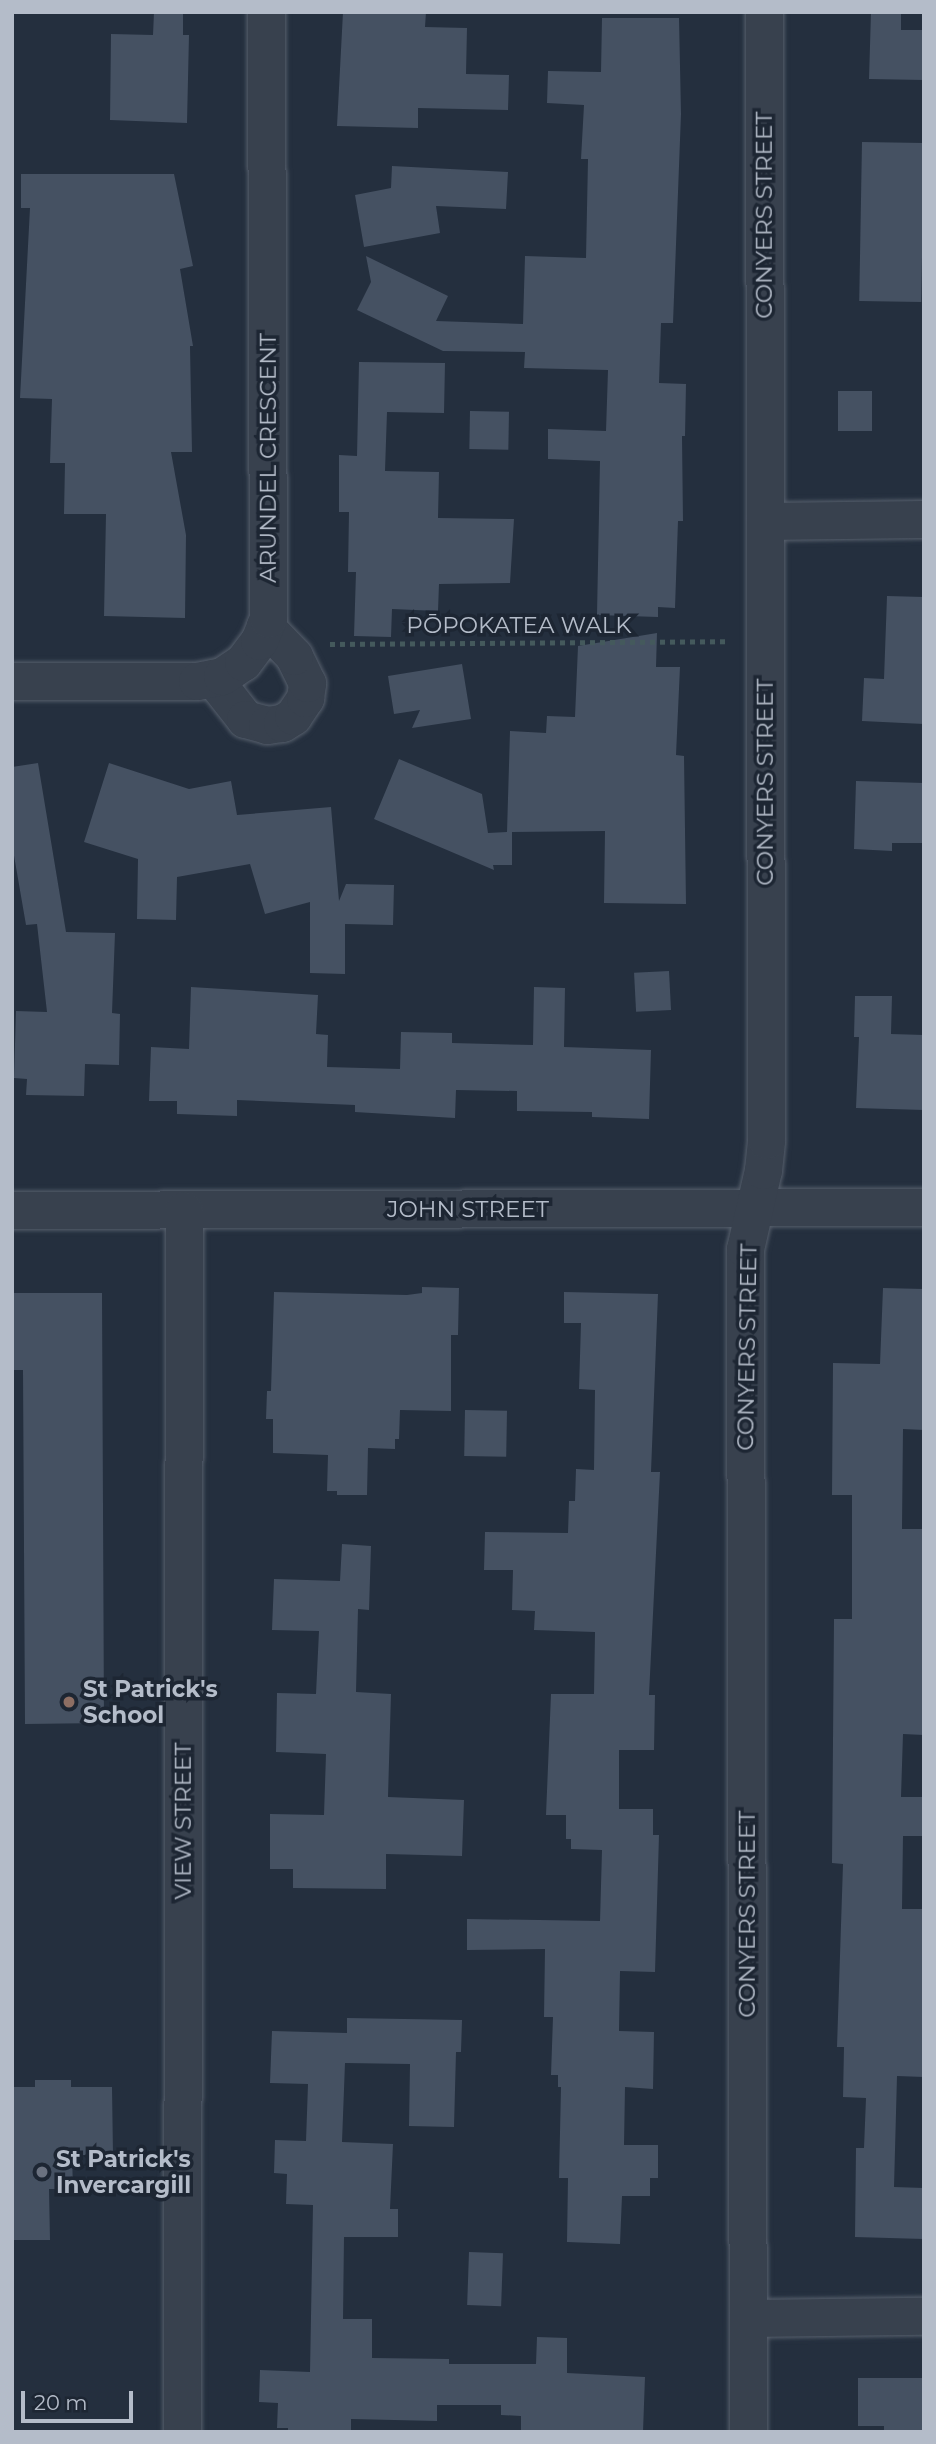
<!DOCTYPE html>
<meta charset="utf-8">
<style>
body{margin:0}
#map{position:relative;width:936px;height:2444px;overflow:hidden;background:#242f3e;font-family:Montserrat,sans-serif}
div>[style]{position:absolute}
.building>*{inset:0;background:#455162;transform-origin:0 0}
.path>*{height:4.5px;margin-top:-2.25px;transform-origin:0;background:repeating-linear-gradient(90deg,#44595c 0 5px,transparent 0 10px)}
.roads{filter:drop-shadow(0 0 2px #565f6c) drop-shadow(0 0 2px #565f6c)}
.minor>*{height:37px;margin:-18.5px;padding:0 18.5px;transform-origin:18.5px;border-radius:18.5px;background:#38414e}
.dots>*{width:19px;height:19px;translate:-50% -50%;box-sizing:border-box;border:4px solid #1d2633;border-radius:50%}
span{translate:-50% -50%;white-space:nowrap;text-align:center;line-height:1.15;-webkit-text-stroke:7px #1d2633;paint-order:stroke}
.street-label{font-size:23px;color:#b4bcc9}
.poi-label{font-size:23px;color:#b4bcc9;font-weight:700}
.left{translate:0 -50%;text-align:left}
.frame{position:absolute;inset:0;border:14px solid #b4bcc9;pointer-events:none}
.scale{position:absolute;left:21px;top:2391px;width:112px;height:32px;box-sizing:border-box;border:4px solid #b4bcc9;border-top:0;padding-left:9px;font-size:21px;line-height:24px;white-space:nowrap;color:#b4bcc9;-webkit-text-stroke:5px #1d2633;paint-order:stroke}
</style>
<div id="map">
<div class="building">
<i style="clip-path:polygon(154px 12px,183px 12px,183px 35px,189px 35px,187px 123px,110px 120px,111px 34px,153px 35px)"></i>
<i style="clip-path:polygon(343px 12px,426px 12px,425px 27px,467px 28px,466px 74px,509px 75px,508px 110px,418px 108px,418px 128px,337px 126px)"></i>
<i style="clip-path:polygon(871px 12px,901px 12px,901px 30px,924px 30px,924px 80px,869px 79px)"></i>
<i style="clip-path:polygon(602px 18px,679px 18px,681px 114px,673px 323px,661px 323px,659px 383px,686px 384px,685px 436px,682px 436px,683px 521px,678px 521px,675px 608px,658px 607px,658px 617px,597px 615px,600px 461px,548px 459px,548px 429px,606px 431px,608px 370px,524px 368px,525px 352px,443px 351px,357px 310px,371px 282px,366px 256px,448px 296px,436px 321px,523px 324px,525px 256px,586px 258px,588px 159px,581px 159px,584px 105px,547px 103px,548px 71px,601px 72px)"></i>
<i style="left:862px;top:142px;width:62px;height:159px;rotate:1deg"></i>
<i style="clip-path:polygon(392px 166px,508px 172px,506px 209px,436px 206px,440px 233px,364px 247px,355px 195px,391px 188px)"></i>
<i style="clip-path:polygon(21px 174px,174px 174px,193px 266px,180px 269px,193px 346px,190px 346px,192px 452px,171px 452px,186px 535px,185px 618px,104px 616px,106px 514px,64px 514px,65px 463px,50px 463px,52px 399px,20px 398px,30px 208px,21px 208px)"></i>
<i style="clip-path:polygon(359px 362px,445px 363px,444px 413px,387px 412px,385px 471px,439px 472px,438px 518px,514px 519px,510px 583px,439px 584px,438px 611px,392px 609px,391px 637px,354px 636px,356px 572px,348px 572px,349px 512px,339px 512px,339px 455px,357px 456px)"></i>
<i style="left:872px;top:391px;width:40px;height:34px;rotate:90deg"></i>
<i style="left:470px;top:411px;width:39px;height:38px;rotate:1deg"></i>
<i style="clip-path:polygon(887px 596px,924px 597px,924px 724px,862px 721px,864px 678px,884px 679px)"></i>
<i style="clip-path:polygon(657px 633px,656px 667px,680px 667px,676px 755px,684px 756px,686px 904px,604px 903px,605px 831px,512px 832px,512px 865px,493px 865px,494px 870px,374px 819px,399px 759px,482px 794px,488px 833px,507px 832px,510px 731px,546px 733px,547px 716px,575px 717px,578px 646px)"></i>
<i style="clip-path:polygon(462px 664px,471px 719px,412px 728px,420px 710px,394px 714px,388px 676px)"></i>
<i style="clip-path:polygon(38px 763px,66px 932px,115px 933px,112px 1013px,120px 1014px,119px 1065px,85px 1064px,84px 1096px,26px 1095px,27px 1079px,14px 1078px,16px 1011px,47px 1012px,37px 924px,26px 925px,12px 844px,12px 767px)"></i>
<i style="clip-path:polygon(109px 763px,189px 789px,231px 781px,237px 815px,331px 807px,339px 901px,346px 884px,394px 885px,393px 925px,345px 924px,345px 974px,310px 973px,310px 902px,265px 914px,250px 864px,177px 877px,176px 920px,137px 919px,138px 859px,84px 842px)"></i>
<i style="clip-path:polygon(856px 781px,924px 783px,924px 843px,892px 843px,892px 851px,854px 849px)"></i>
<i style="left:669px;top:971px;width:39px;height:35px;rotate:87deg"></i>
<i style="clip-path:polygon(191px 987px,318px 995px,316px 1034px,328px 1035px,327px 1067px,400px 1069px,401px 1032px,452px 1033px,452px 1043px,533px 1045px,534px 987px,565px 988px,564px 1047px,651px 1050px,649px 1119px,592px 1117px,592px 1112px,517px 1111px,517px 1091px,456px 1090px,455px 1118px,355px 1112px,355px 1105px,237px 1100px,237px 1116px,177px 1114px,177px 1101px,149px 1101px,151px 1047px,189px 1049px)"></i>
<i style="clip-path:polygon(855px 996px,892px 996px,891px 1034px,924px 1035px,924px 1110px,856px 1108px,859px 1037px,854px 1037px)"></i>
<i style="clip-path:polygon(422px 1287px,459px 1288px,458px 1335px,451px 1335px,451px 1411px,400px 1410px,399px 1439px,395px 1439px,395px 1449px,368px 1448px,367px 1495px,337px 1495px,337px 1491px,327px 1491px,328px 1455px,273px 1453px,273px 1419px,266px 1419px,267px 1391px,271px 1391px,274px 1292px,407px 1295px,422px 1293px)"></i>
<i style="clip-path:polygon(883px 1288px,924px 1289px,924px 1430px,903px 1429px,902px 1529px,924px 1529px,924px 1735px,903px 1734px,901px 1797px,924px 1797px,924px 1836px,903px 1836px,902px 1909px,924px 1909px,924px 2077px,897px 2076px,894px 2187px,924px 2188px,924px 2239px,855px 2237px,856px 2148px,864px 2148px,866px 2098px,843px 2097px,844px 2047px,837px 2047px,843px 1864px,832px 1863px,834px 1619px,852px 1619px,852px 1495px,832px 1495px,833px 1363px,880px 1364px)"></i>
<i style="clip-path:polygon(564px 1292px,658px 1294px,651px 1472px,660px 1472px,649px 1695px,655px 1695px,654px 1750px,619px 1750px,619px 1809px,653px 1809px,653px 1835px,659px 1835px,655px 1972px,620px 1971px,619px 2031px,654px 2032px,653px 2089px,625px 2087px,624px 2145px,658px 2145px,658px 2178px,650px 2178px,650px 2196px,622px 2196px,620px 2244px,567px 2242px,568px 2178px,559px 2178px,561px 2087px,558px 2087px,558px 2075px,551px 2075px,553px 2017px,544px 2017px,545px 1949px,467px 1950px,467px 1919px,600px 1921px,602px 1850px,571px 1849px,571px 1839px,566px 1839px,566px 1815px,546px 1815px,551px 1694px,594px 1694px,595px 1632px,534px 1630px,535px 1611px,512px 1610px,513px 1570px,484px 1570px,485px 1532px,568px 1533px,569px 1501px,575px 1501px,576px 1469px,594px 1470px,595px 1390px,579px 1389px,581px 1323px,564px 1323px)"></i>
<i style="clip-path:polygon(12px 1293px,102px 1293px,104px 1723px,25px 1724px,23px 1370px,12px 1370px)"></i>
<i style="left:465px;top:1410px;width:42px;height:46px;rotate:1deg"></i>
<i style="clip-path:polygon(342px 1544px,371px 1546px,369px 1610px,358px 1609px,356px 1692px,391px 1694px,388px 1797px,464px 1800px,462px 1856px,386px 1854px,386px 1889px,293px 1888px,293px 1869px,270px 1869px,270px 1814px,324px 1815px,326px 1754px,276px 1752px,277px 1693px,316px 1694px,319px 1631px,272px 1630px,274px 1579px,340px 1581px)"></i>
<i style="clip-path:polygon(347px 2018px,462px 2020px,461px 2052px,456px 2052px,454px 2127px,409px 2126px,410px 2064px,345px 2063px,342px 2142px,393px 2144px,390px 2209px,398px 2209px,398px 2237px,344px 2237px,343px 2319px,372px 2319px,372px 2358px,449px 2359px,449px 2364px,536px 2364px,537px 2337px,567px 2338px,567px 2373px,645px 2377px,643px 2432px,521px 2432px,521px 2416px,501px 2415px,501px 2405px,437px 2405px,437px 2421px,351px 2419px,351px 2431px,288px 2432px,288px 2428px,277px 2428px,278px 2403px,259px 2402px,260px 2370px,310px 2372px,313px 2205px,286px 2204px,287px 2174px,274px 2173px,275px 2140px,306px 2141px,308px 2084px,270px 2083px,272px 2031px,347px 2033px)"></i>
<i style="clip-path:polygon(35px 2080px,71px 2080px,71px 2087px,112px 2087px,113px 2155px,72px 2155px,73px 2189px,49px 2189px,50px 2240px,12px 2240px,12px 2087px,35px 2087px)"></i>
<i style="left:469px;top:2252px;width:34px;height:53px;rotate:2deg"></i>
<i style="clip-path:polygon(858px 2378px,924px 2378px,924px 2432px,884px 2432px,884px 2426px,858px 2426px)"></i>
</div>
<div class="path">
<i style="left:330px;top:644px;width:397px;rotate:-0.4deg"></i>
</div>
<div class="roads">
<div class="minor">
<i style="left:765px;top:521px;width:159px;rotate:-0.7deg"></i>
<i style="left:213px;top:678px;width:52px;rotate:52deg"></i>
<i style="left:245px;top:719px;width:23px;rotate:15deg"></i>
<i style="left:267px;top:725px;width:15px;rotate:-8deg"></i>
<i style="left:282px;top:723px;width:13px;rotate:-32deg"></i>
<i style="left:293px;top:716px;width:22px;rotate:-56deg"></i>
<i style="left:305px;top:698px;width:15px;rotate:-82deg"></i>
<i style="left:307px;top:683px;width:30px;rotate:-116deg"></i>
<i style="left:294px;top:656px;width:42px;rotate:-134deg"></i>
<i style="left:12px;top:681px;width:185px"></i>
<i style="left:197px;top:681px;width:25px;rotate:-11deg"></i>
<i style="left:222px;top:676px;width:25px;rotate:-34deg"></i>
<i style="left:243px;top:662px;width:26px;rotate:-53deg"></i>
<i style="left:259px;top:641px;width:24px;rotate:-68deg"></i>
<i style="left:268px;top:619px;width:607px;rotate:-90.19deg"></i>
<i style="left:12px;top:1210px;width:912px;rotate:-0.19deg"></i>
<i style="left:748px;top:2318px;width:176px;rotate:-0.7deg"></i>
<i style="left:182px;top:2432px;width:1222px;rotate:-89.91deg"></i>
<i style="left:748px;top:2432px;width:1183px;rotate:-90.15deg"></i>
<i style="left:745px;top:1249px;width:81px;rotate:-77.2deg"></i>
<i style="left:763px;top:1170px;width:30px;rotate:-84deg"></i>
<i style="left:766px;top:1140px;width:1128px;rotate:-90.1deg"></i>
</div>
</div>
<div class="dots">
<i style="left:69px;top:1702px;background:#8d6e63"></i>
<i style="left:42px;top:2172px;background:#6b7280"></i>
</div>
<div class="street-label">
<span style="left:764px;top:215px;rotate:-90deg">CONYERS STREET</span>
<span style="left:268px;top:458px;rotate:-90deg">ARUNDEL CRESCENT</span>
<span style="left:519px;top:625px">PŌPOKATEA WALK</span>
<span style="left:765px;top:782px;rotate:-90deg">CONYERS STREET</span>
<span style="left:468px;top:1209px">JOHN STREET</span>
<span style="left:747px;top:1347px;rotate:-89deg">CONYERS STREET</span>
<span style="left:183px;top:1821px;rotate:-90deg">VIEW STREET</span>
<span style="left:747px;top:1914px;rotate:-90deg">CONYERS STREET</span>
</div>
<div class="poi-label">
<span class="left" style="left:83px;top:1702px">St Patrick's<br>School</span>
<span class="left" style="left:56px;top:2172px">St Patrick's<br>Invercargill</span>
</div>
<div class="frame"></div>
<div class="scale">20 m</div>
</div>
